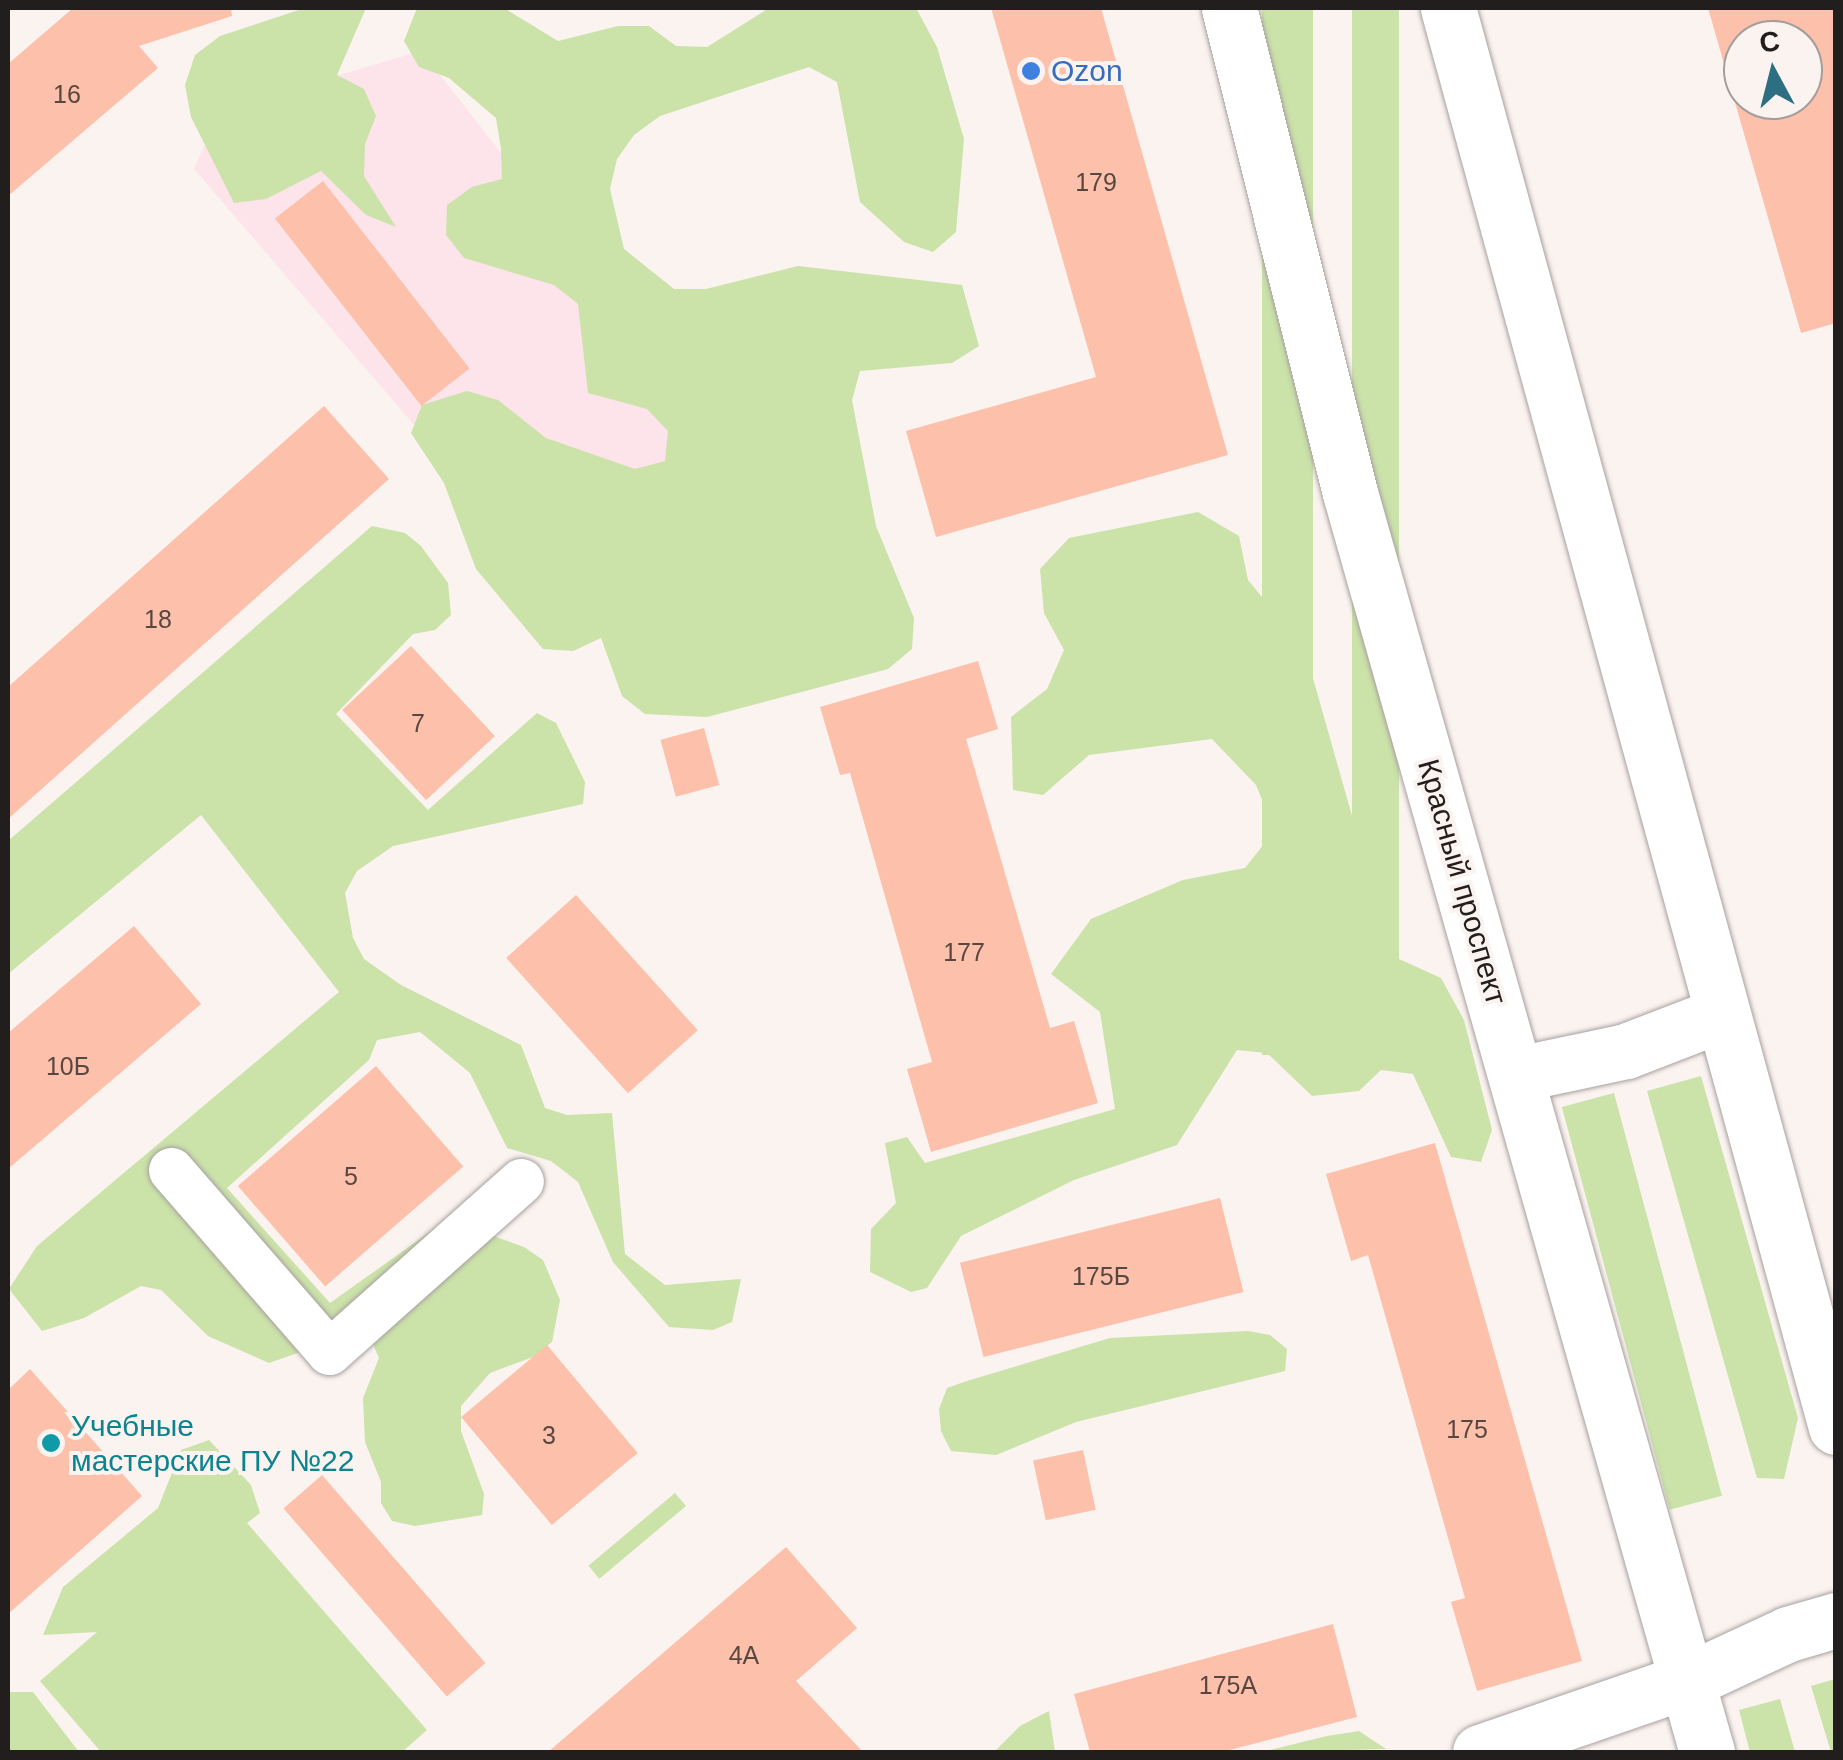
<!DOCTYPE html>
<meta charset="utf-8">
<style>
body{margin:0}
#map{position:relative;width:1843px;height:1760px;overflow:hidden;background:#faf3f0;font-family:Helvetica,sans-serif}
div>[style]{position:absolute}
.industrial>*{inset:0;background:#fde3ea}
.green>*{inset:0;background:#cbe2a9;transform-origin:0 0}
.building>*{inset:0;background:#fdc0ab;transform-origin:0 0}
.roads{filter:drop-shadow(0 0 2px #a8a19f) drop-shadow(0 0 2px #a8a19f)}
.minor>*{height:45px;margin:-22.5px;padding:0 22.5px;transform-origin:22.5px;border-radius:22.5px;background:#fff}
.tertiary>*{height:55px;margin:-27.5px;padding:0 27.5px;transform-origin:27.5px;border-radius:27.5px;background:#fff}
.secondary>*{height:55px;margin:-27.5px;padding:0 27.5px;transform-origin:27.5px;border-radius:27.5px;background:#fff}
.dots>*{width:28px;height:28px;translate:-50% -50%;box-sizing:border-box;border:5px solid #faf3f0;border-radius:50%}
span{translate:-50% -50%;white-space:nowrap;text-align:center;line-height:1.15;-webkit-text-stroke:8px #faf3f0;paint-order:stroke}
.number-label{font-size:25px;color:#584640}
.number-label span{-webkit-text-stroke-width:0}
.shop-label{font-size:30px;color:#366cbe}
.left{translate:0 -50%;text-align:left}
.street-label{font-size:30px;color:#211e1d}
.culture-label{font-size:30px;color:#0d838f}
.frame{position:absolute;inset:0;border:10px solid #211e1d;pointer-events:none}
.north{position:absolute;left:1723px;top:20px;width:100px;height:100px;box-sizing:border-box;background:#faf3f0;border:2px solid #a39e9c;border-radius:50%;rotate:353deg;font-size:28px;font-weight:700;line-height:40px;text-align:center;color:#211e1d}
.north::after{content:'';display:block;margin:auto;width:35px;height:45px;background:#2e6e82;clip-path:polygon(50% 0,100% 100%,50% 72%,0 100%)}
</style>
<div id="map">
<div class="industrial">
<i style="clip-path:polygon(421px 51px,741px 458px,705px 533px,427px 440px,194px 169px,204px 146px,281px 92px)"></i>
</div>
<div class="green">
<i style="clip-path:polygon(305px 8px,366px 8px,337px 75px,364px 89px,376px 116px,365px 144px,364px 176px,396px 227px,366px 215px,321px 171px,266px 199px,234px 203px,191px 117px,185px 85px,195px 55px,220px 36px)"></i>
<i style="clip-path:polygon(417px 8px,504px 8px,558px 41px,618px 26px,649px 26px,676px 46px,707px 47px,769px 8px,916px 8px,937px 47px,964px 139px,956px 232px,933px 252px,904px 242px,860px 202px,837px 82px,809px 67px,660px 116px,634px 135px,617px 159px,610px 189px,624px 249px,674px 289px,706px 289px,798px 266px,962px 285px,979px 346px,952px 363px,860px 371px,852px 400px,876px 526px,914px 618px,912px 649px,888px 669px,707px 717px,645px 714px,622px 696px,601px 638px,573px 651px,543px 649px,476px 569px,444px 483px,411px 433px,422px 405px,467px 391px,498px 400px,546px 438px,635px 469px,665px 461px,668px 431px,647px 409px,588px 393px,578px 304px,554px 285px,464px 258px,446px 235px,447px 205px,472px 187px,502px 179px,501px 149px,496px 118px,449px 78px,419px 67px,404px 41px)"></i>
<i style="left:1262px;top:8px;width:51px;height:1047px"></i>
<i style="left:1352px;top:8px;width:47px;height:1020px"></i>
<i style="clip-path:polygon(1198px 512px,1239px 536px,1248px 580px,1305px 650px,1354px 823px,1368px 945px,1441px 978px,1464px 1020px,1492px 1130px,1481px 1162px,1451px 1157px,1413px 1074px,1381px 1070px,1359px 1091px,1312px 1096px,1267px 1053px,1237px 1050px,1177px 1145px,1074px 1180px,961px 1236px,927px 1288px,911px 1292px,870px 1272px,871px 1229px,896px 1203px,885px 1143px,907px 1137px,925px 1163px,1115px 1109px,1100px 1012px,1051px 974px,1091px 919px,1183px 880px,1245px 868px,1264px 844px,1268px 814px,1256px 785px,1212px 739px,1089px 755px,1043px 795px,1013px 790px,1011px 717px,1047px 689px,1064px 650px,1044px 613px,1040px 569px,1069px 538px)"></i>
<i style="clip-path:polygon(372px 526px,405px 533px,421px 546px,448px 583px,451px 615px,435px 630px,413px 634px,336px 714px,428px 810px,537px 713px,556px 723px,585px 782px,583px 804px,393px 846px,357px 871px,345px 893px,353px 938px,364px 959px,401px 985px,521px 1045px,545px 1108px,567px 1115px,612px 1113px,625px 1254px,665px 1285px,741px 1279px,732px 1322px,713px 1330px,669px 1327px,613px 1262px,578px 1182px,551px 1161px,507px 1148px,470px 1073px,420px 1032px,377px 1040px,369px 1060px,227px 1188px,330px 1303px,438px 1226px,482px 1232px,524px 1247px,543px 1260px,560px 1300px,552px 1342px,533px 1357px,490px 1373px,461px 1406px,461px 1431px,484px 1494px,482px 1515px,415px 1526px,392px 1521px,381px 1503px,381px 1482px,365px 1442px,363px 1398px,379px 1358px,370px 1338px,349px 1335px,269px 1363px,208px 1336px,161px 1290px,141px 1286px,84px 1318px,42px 1331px,9px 1289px,37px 1246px,339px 992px,201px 815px,8px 974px,8px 841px)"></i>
<i style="clip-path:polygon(1701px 1076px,1798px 1418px,1784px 1479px,1757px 1478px,1647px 1091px)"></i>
<i style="left:1614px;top:1093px;width:417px;height:54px;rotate:75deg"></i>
<i style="clip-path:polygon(1248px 1331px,1270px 1335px,1287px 1349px,1285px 1371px,1076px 1422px,996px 1455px,951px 1451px,941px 1431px,939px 1409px,947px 1388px,967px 1381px,1110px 1338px)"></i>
<i style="clip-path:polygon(209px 1440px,251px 1485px,260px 1513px,247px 1523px,427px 1730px,402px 1752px,101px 1752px,40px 1681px,97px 1632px,43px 1635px,63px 1587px,158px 1508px,181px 1450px)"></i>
<i style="left:675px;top:1493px;width:17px;height:113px;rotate:50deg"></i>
<i style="clip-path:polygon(1835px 1679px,1835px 1752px,1831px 1752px,1811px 1686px)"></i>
<i style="clip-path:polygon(8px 1692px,33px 1692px,79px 1752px,8px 1752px)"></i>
<i style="clip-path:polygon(1780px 1699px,1795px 1752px,1750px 1752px,1739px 1710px)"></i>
<i style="clip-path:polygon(1049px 1711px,1055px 1752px,994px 1752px,1020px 1726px)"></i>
<i style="clip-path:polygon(1359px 1731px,1386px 1749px,1262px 1752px,1327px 1736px)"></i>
</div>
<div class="building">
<i style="clip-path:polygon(73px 8px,231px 8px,232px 16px,139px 46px,158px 68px,8px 196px,8px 64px)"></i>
<i style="clip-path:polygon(991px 8px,1101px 8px,1228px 455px,936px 537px,906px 431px,1096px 377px)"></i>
<i style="clip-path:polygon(evenodd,1708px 8px,1836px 8px,1836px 323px,1801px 333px,1708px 8px,1743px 40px,1803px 40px,1803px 100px,1743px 100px,1743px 40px)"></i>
<i style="left:323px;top:181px;width:238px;height:61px;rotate:52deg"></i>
<i style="clip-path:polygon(324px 406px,389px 479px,8px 819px,8px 687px)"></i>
<i style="left:411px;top:646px;width:123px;height:94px;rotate:47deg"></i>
<i style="clip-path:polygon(978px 661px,998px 729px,966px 739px,1050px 1028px,1074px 1021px,1098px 1103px,931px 1152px,907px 1069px,932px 1062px,850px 773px,840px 775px,820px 707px)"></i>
<i style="left:704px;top:728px;width:59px;height:45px;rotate:75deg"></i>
<i style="left:576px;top:895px;width:182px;height:94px;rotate:48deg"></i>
<i style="clip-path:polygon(134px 926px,201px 1004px,8px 1169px,8px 1033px)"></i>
<i style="left:376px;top:1066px;width:133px;height:183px;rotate:49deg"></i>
<i style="clip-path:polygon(1435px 1143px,1582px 1661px,1477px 1691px,1451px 1602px,1465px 1598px,1368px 1255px,1351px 1261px,1326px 1174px)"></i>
<i style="left:1220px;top:1198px;width:97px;height:268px;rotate:76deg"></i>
<i style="left:547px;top:1345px;width:141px;height:112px;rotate:50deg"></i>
<i style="clip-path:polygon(30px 1369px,142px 1496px,8px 1614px,8px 1390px)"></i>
<i style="left:1083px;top:1450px;width:61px;height:51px;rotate:78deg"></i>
<i style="left:322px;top:1475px;width:249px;height:51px;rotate:49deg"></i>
<i style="clip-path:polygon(786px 1547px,857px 1628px,796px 1681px,863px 1752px,548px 1752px)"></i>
<i style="clip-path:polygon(1333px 1624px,1357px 1717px,1222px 1752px,1090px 1752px,1074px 1694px)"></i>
</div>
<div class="roads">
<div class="minor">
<i style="left:171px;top:1170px;width:241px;rotate:49deg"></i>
<i style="left:329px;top:1352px;width:257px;rotate:-41.7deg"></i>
</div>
<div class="tertiary">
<i style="left:1480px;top:1752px;width:221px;rotate:-19deg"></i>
</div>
<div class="secondary">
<i style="left:1229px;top:8px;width:500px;rotate:76deg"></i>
<i style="left:1350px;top:493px;width:1309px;rotate:74.17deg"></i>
<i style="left:1448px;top:8px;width:1471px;rotate:74.71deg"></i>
<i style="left:1518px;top:1074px;width:110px;rotate:-12deg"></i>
<i style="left:1626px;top:1051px;width:103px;rotate:-21.1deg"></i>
<i style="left:1689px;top:1680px;width:109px;rotate:-24.9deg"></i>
<i style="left:1788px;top:1634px;width:50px;rotate:-16.3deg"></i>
</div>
</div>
<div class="dots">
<i style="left:1031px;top:71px;background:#3f7fe0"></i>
<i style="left:51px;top:1443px;background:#0f9aa8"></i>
</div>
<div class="number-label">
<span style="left:67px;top:94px">16</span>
<span style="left:1096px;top:182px">179</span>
<span style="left:158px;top:619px">18</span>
<span style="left:418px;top:723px">7</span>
<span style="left:964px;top:952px">177</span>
<span style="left:68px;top:1066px">10Б</span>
<span style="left:351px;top:1176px">5</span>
<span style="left:1101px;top:1276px">175Б</span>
<span style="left:1467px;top:1429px">175</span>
<span style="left:549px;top:1435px">3</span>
<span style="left:744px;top:1655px">4А</span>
<span style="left:1228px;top:1685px">175А</span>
</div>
<div class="shop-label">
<span class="left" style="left:1051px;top:71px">Ozon</span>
</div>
<div class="street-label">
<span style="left:1462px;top:882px;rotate:74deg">Красный проспект</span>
</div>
<div class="culture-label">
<span class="left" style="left:71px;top:1443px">Учебные<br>мастерские ПУ №22</span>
</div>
<div class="frame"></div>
<div class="north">С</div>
</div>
